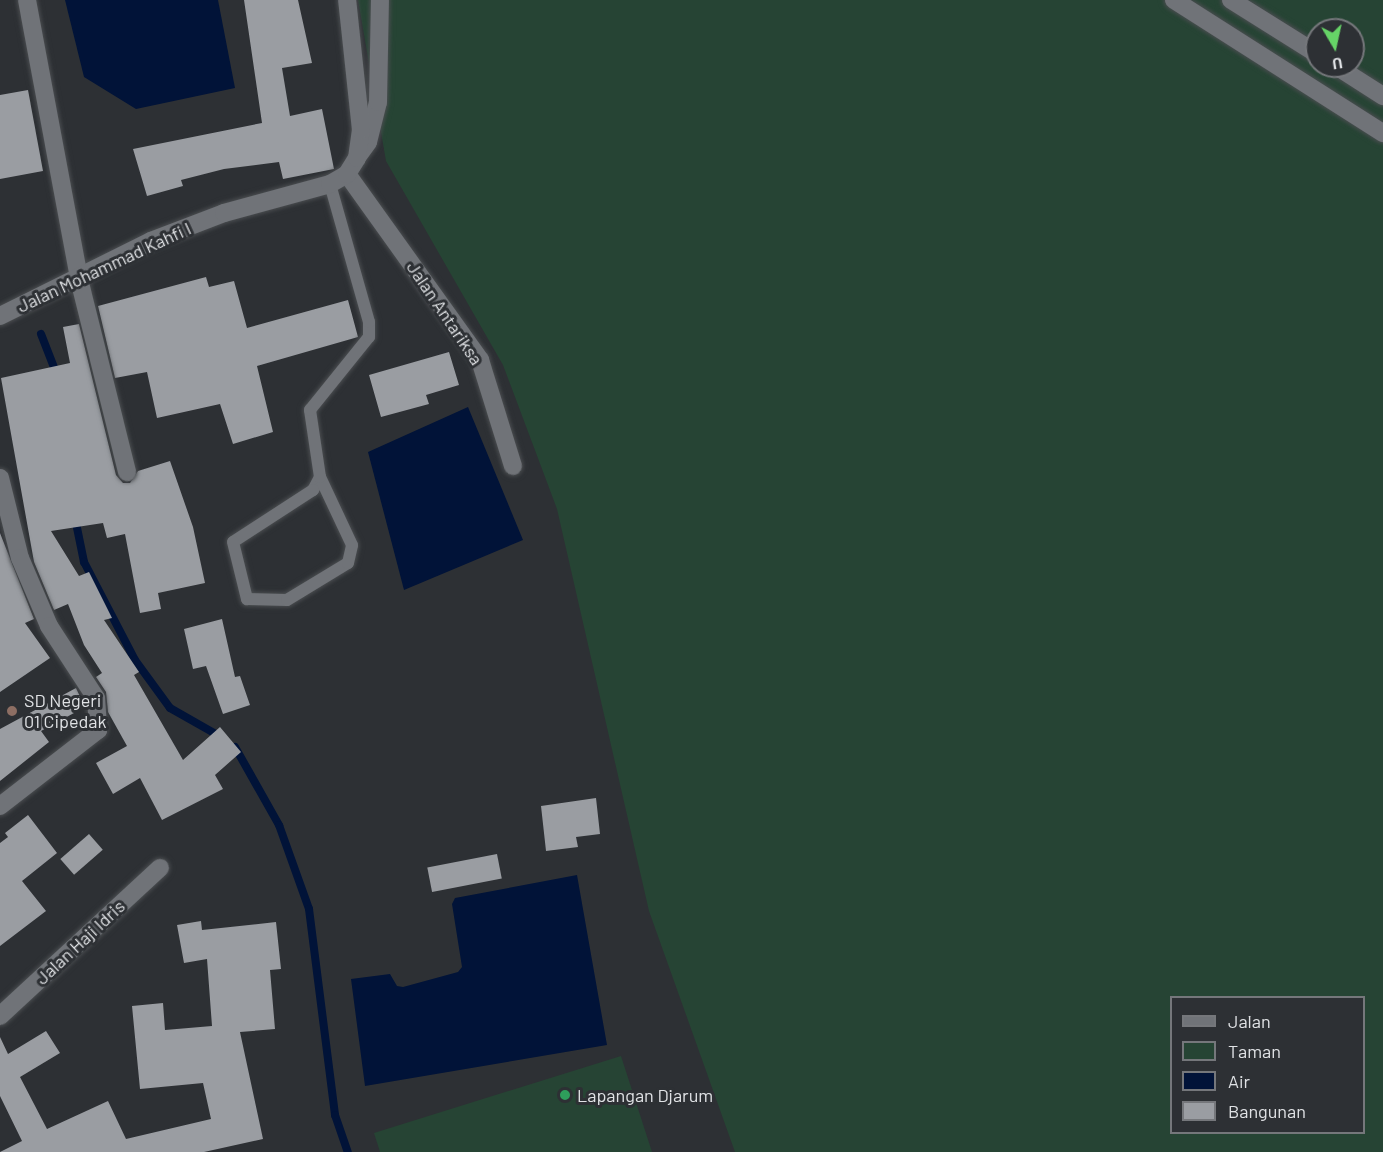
<!DOCTYPE html>
<style>
body{margin:0}
#map{position:relative;width:1383px;height:1152px;overflow:hidden;background:#2d3034;font-family:Barlow,sans-serif}
div>[style]{position:absolute}
.green>*{inset:0;background:#264434}
.water>*{inset:0;background:#011338}
.stream>*{height:8px;margin:-4px;padding:0 4px;transform-origin:4px;border-radius:4px;background:#011338}
.building>*{inset:0;background:#9a9da2;transform-origin:0 0}
.roads{filter:drop-shadow(0 0 2px #4a4d50) drop-shadow(0 0 2px #4a4d50)}
.lane>*{height:12px;margin:-6px;padding:0 6px;transform-origin:6px;border-radius:6px;background:#707378}
.street>*{height:18px;margin:-9px;padding:0 9px;transform-origin:9px;border-radius:9px;background:#707378}
.secondary>*{height:18px;margin:-9px;padding:0 9px;transform-origin:9px;border-radius:9px;background:#707378}
.dots>*{width:16px;height:16px;translate:-50% -50%;box-sizing:border-box;border:3px solid #2d3034;border-radius:50%}
span{translate:-50% -50%;white-space:nowrap;text-align:center;line-height:1.15;-webkit-text-stroke:6px #2d3034;paint-order:stroke}
.street-label{font-size:18px;color:#e0e2e5}
.poi-label{font-size:18px;color:#e0e2e5}
.left{translate:0 -50%;text-align:left}
.legend{position:absolute;left:1170px;top:996px;width:195px;height:138px;box-sizing:border-box;background:#2d3034;border:2px solid #75777b;margin:0;padding:8px 10px;list-style:none;font-size:18px;color:#e0e2e5}
.legend li{display:flex;align-items:center;gap:12px;height:30px}
.legend b{width:30px;border:2px solid #75777b}
.north{position:absolute;left:1305px;top:18px;width:60px;height:60px;box-sizing:border-box;background:#2d3034;border:2px solid #75777b;border-radius:50%;rotate:171deg;font-size:16px;font-weight:700;line-height:24px;text-align:center;color:#e0e2e5}
.north::after{content:'';display:block;margin:auto;width:21px;height:27px;background:#66d467;clip-path:polygon(50% 0,100% 100%,50% 72%,0 100%)}
</style>
<div id="map">
<div class="green">
<i style="clip-path:polygon(evenodd,358px 0,1383px 0,1383px 1152px,735px 1152px,649px 911px,557px 509px,503px 365px,386px 161px,358px 0,1317px 30px,1353px 30px,1353px 66px,1317px 66px,1317px 30px,358px 0,1172px 998px,1364px 998px,1364px 1132px,1172px 1132px,1172px 998px)"></i>
<i style="clip-path:polygon(621px 1056px,652px 1152px,380px 1152px,374px 1133px)"></i>
</div>
<div class="water">
<i style="clip-path:polygon(65px 0,218px 0,235px 88px,136px 109px,84px 77px)"></i>
<i style="clip-path:polygon(468px 407px,523px 540px,404px 590px,368px 452px)"></i>
<i style="clip-path:polygon(577px 875px,607px 1045px,365px 1086px,351px 979px,390px 974px,397px 986px,403px 987px,458px 972px,462px 967px,452px 904px,455px 898px)"></i>
</div>
<div class="stream">
<i style="left:41px;top:334px;width:44px;rotate:68.7deg"></i>
<i style="left:75px;top:518px;width:45px;rotate:78.4deg"></i>
<i style="left:84px;top:562px;width:110px;rotate:62.5deg"></i>
<i style="left:135px;top:660px;width:59px;rotate:53.9deg"></i>
<i style="left:170px;top:708px;width:59px;rotate:29.6deg"></i>
<i style="left:235px;top:747px;width:90px;rotate:60.6deg"></i>
<i style="left:279px;top:825px;width:89px;rotate:70.3deg"></i>
<i style="left:309px;top:909px;width:208px;rotate:82.8deg"></i>
<i style="left:335px;top:1115px;width:39px;rotate:71deg"></i>
</div>
<div class="building">
<i style="clip-path:polygon(244px 0,298px 0,312px 63px,282px 68px,290px 116px,322px 109px,334px 169px,283px 179px,279px 162px,224px 169px,181px 180px,183px 186px,147px 196px,133px 149px,262px 123px)"></i>
<i style="clip-path:polygon(28px 90px,43px 171px,0 179px,0 95px)"></i>
<i style="clip-path:polygon(206px 277px,209px 287px,234px 281px,247px 328px,348px 300px,358px 337px,257px 366px,273px 432px,233px 444px,220px 404px,157px 418px,147px 372px,115px 378px,98px 306px)"></i>
<i style="clip-path:polygon(79px 324px,116px 475px,123px 483px,130px 483px,138px 471px,170px 461px,193px 527px,205px 583px,158px 593px,161px 609px,140px 613px,125px 534px,107px 538px,103px 523px,51px 531px,79px 576px,89px 572px,112px 618px,104px 620px,139px 672px,134px 675px,183px 760px,220px 727px,241px 752px,215px 775px,223px 789px,162px 820px,140px 778px,113px 794px,96px 763px,127px 746px,108px 712px,106px 692px,96px 677px,102px 673px,84px 645px,68px 604px,54px 610px,34px 562px,1px 378px,70px 363px,63px 327px)"></i>
<i style="clip-path:polygon(449px 352px,459px 385px,426px 395px,429px 404px,381px 417px,369px 375px)"></i>
<i style="clip-path:polygon(0 533px,34px 619px,25px 623px,50px 658px,0 692px)"></i>
<i style="clip-path:polygon(222px 619px,235px 677px,240px 676px,250px 705px,223px 714px,206px 666px,193px 669px,184px 629px)"></i>
<i style="clip-path:polygon(76px 688px,85px 707px,41px 731px,49px 742px,0 781px,0 729px)"></i>
<i style="clip-path:polygon(596px 798px,600px 834px,576px 837px,578px 847px,546px 851px,541px 806px)"></i>
<i style="clip-path:polygon(28px 815px,57px 853px,22px 881px,46px 911px,0 946px,0 843px,8px 837px,5px 833px)"></i>
<i style="left:89px;top:834px;width:21px;height:38px;rotate:49deg"></i>
<i style="left:497px;top:854px;width:25px;height:71px;rotate:79deg"></i>
<i style="clip-path:polygon(201px 921px,202px 930px,276px 922px,281px 969px,270px 970px,275px 1029px,240px 1032px,263px 1139px,204px 1152px,0 1152px,22px 1141px,0 1096px,0 1037px,8px 1054px,46px 1031px,60px 1053px,20px 1077px,47px 1129px,108px 1101px,126px 1139px,211px 1119px,203px 1083px,140px 1089px,132px 1006px,163px 1003px,165px 1030px,212px 1026px,207px 959px,184px 963px,177px 925px)"></i>
</div>
<div class="roads">
<div class="lane">
<i style="left:320px;top:477px;width:15px;rotate:118deg"></i>
<i style="left:313px;top:490px;width:95px;rotate:147deg"></i>
<i style="left:233px;top:542px;width:59px;rotate:76.2deg"></i>
<i style="left:247px;top:599px;width:40px;rotate:1.4deg"></i>
<i style="left:287px;top:600px;width:71px;rotate:-31.2deg"></i>
<i style="left:348px;top:563px;width:18px;rotate:-77deg"></i>
<i style="left:352px;top:545px;width:75px;rotate:-115.2deg"></i>
<i style="left:320px;top:477px;width:68px;rotate:-98.5deg"></i>
<i style="left:310px;top:410px;width:94px;rotate:-51.1deg"></i>
<i style="left:369px;top:337px;width:15px;rotate:-90deg"></i>
<i style="left:369px;top:322px;width:143px;rotate:-105.8deg"></i>
</div>
<div class="street">
<i style="left:27px;top:0;width:284px;rotate:79.4deg"></i>
<i style="left:79px;top:279px;width:199px;rotate:76deg"></i>
<i style="left:1174px;top:0;width:248px;rotate:32.5deg"></i>
<i style="left:1231px;top:0;width:102px;rotate:32.1deg"></i>
<i style="left:1336px;top:66px;width:56px;rotate:32.6deg"></i>
<i style="left:358px;top:156px;width:17px;rotate:-54deg"></i>
<i style="left:368px;top:142px;width:41px;rotate:-76deg"></i>
<i style="left:378px;top:102px;width:102px;rotate:-88.9deg"></i>
<i style="left:347px;top:174px;width:229px;rotate:54.4deg"></i>
<i style="left:480px;top:360px;width:111px;rotate:72.7deg"></i>
<i style="left:0;top:478px;width:82px;rotate:76deg"></i>
<i style="left:20px;top:558px;width:74px;rotate:66.9deg"></i>
<i style="left:49px;top:626px;width:86px;rotate:56.9deg"></i>
<i style="left:96px;top:698px;width:32px;rotate:86deg"></i>
<i style="left:98px;top:730px;width:124px;rotate:142.2deg"></i>
<i style="left:0;top:1016px;width:218px;rotate:-42.8deg"></i>
</div>
<div class="secondary">
<i style="left:0;top:316px;width:169px;rotate:-26.4deg"></i>
<i style="left:151px;top:241px;width:78px;rotate:-21deg"></i>
<i style="left:224px;top:213px;width:110px;rotate:-15.3deg"></i>
<i style="left:330px;top:184px;width:20px;rotate:-30deg"></i>
<i style="left:347px;top:174px;width:19px;rotate:-58deg"></i>
<i style="left:357px;top:158px;width:28px;rotate:-82deg"></i>
<i style="left:361px;top:130px;width:131px;rotate:-96.1deg"></i>
</div>
</div>
<div class="dots">
<i style="left:12px;top:711px;background:#8d6e63"></i>
<i style="left:565px;top:1095px;background:#2e9e5b"></i>
</div>
<div class="street-label">
<span style="left:104px;top:267px;rotate:-25deg">Jalan Mohammad Kahfi I</span>
<span style="left:445px;top:313px;rotate:56deg">Jalan Antariksa</span>
<span style="left:80px;top:942px;rotate:-43deg">Jalan Haji Idris</span>
</div>
<div class="poi-label">
<span class="left" style="left:24px;top:711px">SD Negeri<br>01 Cipedak</span>
<span class="left" style="left:577px;top:1095px">Lapangan Djarum</span>
</div>
<ul class="legend">
<li><b style="height:8px;background:#707378"></b>Jalan</li>
<li><b style="height:16px;background:#264434"></b>Taman</li>
<li><b style="height:16px;background:#011338"></b>Air</li>
<li><b style="height:16px;background:#9a9da2"></b>Bangunan</li>
</ul>
<div class="north">U</div>
</div>
